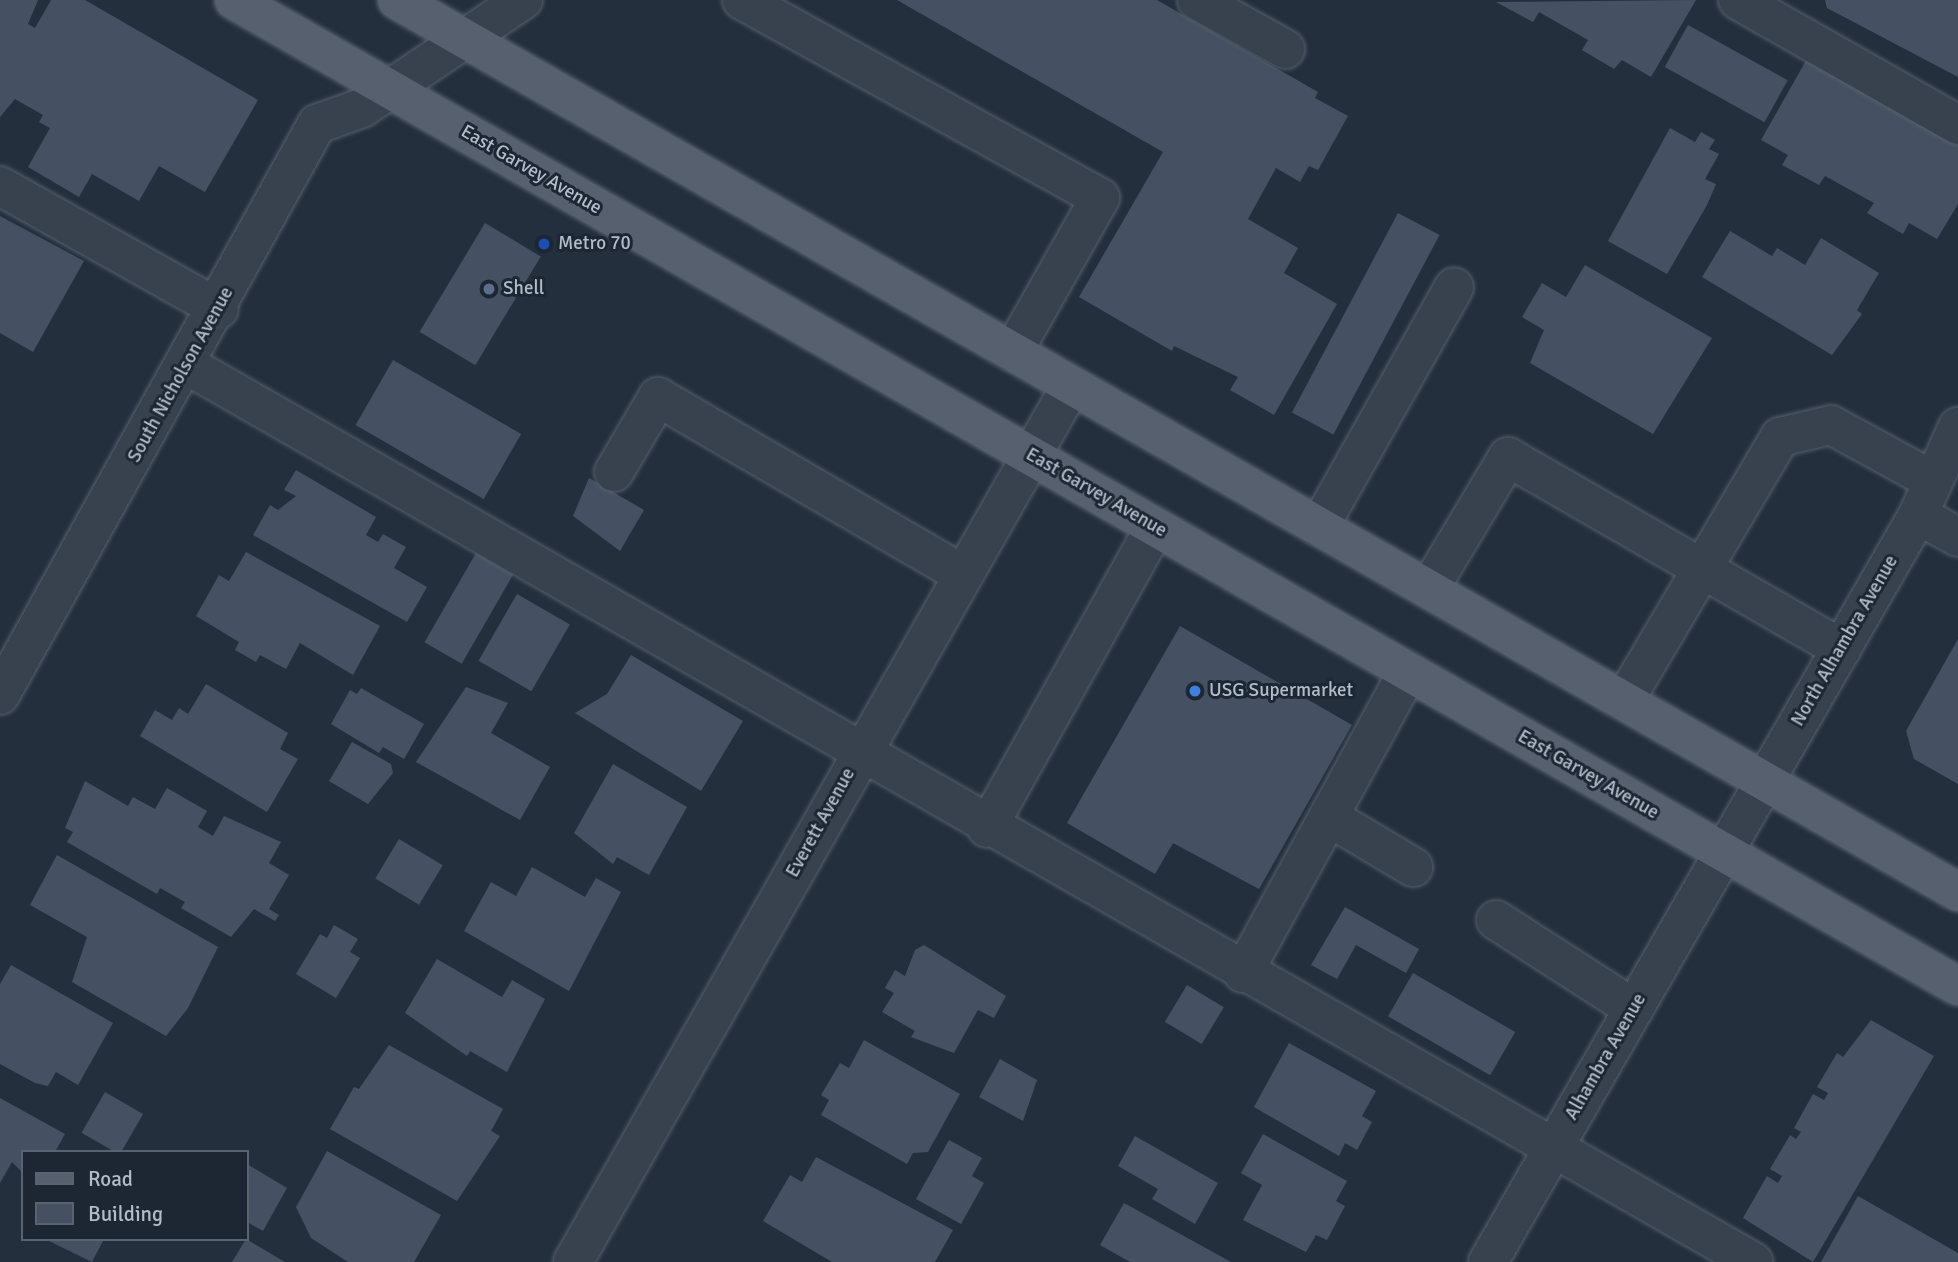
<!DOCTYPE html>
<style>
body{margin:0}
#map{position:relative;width:1958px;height:1262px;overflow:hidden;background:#242f3e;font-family:Signika,sans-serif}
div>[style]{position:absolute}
.building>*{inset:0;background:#455162;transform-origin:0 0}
.roads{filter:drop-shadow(0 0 2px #565f6c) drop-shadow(0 0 2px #565f6c)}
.minor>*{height:38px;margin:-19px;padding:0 19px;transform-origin:19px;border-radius:19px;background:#38414e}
.major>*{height:38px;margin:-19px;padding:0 19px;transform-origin:19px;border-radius:19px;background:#56606e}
.dots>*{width:19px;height:19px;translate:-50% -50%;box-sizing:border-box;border:4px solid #1d2633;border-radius:50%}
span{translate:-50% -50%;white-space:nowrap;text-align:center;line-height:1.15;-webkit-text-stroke:6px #1d2633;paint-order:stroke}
.street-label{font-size:19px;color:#b4bcc9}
.poi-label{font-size:19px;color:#b4bcc9}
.left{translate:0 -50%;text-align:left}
.legend{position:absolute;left:21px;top:1150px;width:228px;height:91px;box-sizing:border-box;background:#1d2633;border:2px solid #59626f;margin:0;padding:9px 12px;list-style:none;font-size:21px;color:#b4bcc9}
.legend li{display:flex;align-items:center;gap:14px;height:35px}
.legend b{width:35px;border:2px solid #59626f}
</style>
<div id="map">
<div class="building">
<i style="clip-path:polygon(0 0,38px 0,28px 24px,35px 28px,51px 0,85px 0,258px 100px,205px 192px,159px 166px,139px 201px,92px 174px,79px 197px,28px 167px,50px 128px,39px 122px,43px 115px,15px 99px,0 117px)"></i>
<i style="clip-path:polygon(897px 0,1157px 0,1318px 92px,1315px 98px,1348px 116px,1318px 170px,1309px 166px,1300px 182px,1276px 168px,1248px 219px,1298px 248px,1284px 273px,1337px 304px,1274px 415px,1230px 390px,1238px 377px,1174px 346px,1172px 351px,1079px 297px,1163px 152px)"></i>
<i style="clip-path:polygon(1696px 0,1651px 77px,1622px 60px,1614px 69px,1582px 50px,1588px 40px,1539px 12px,1533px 22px,1496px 2px)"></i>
<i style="clip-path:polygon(1825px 0,1958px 0,1958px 77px,1827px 8px)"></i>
<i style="left:1688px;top:25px;width:114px;height:48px;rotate:29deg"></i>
<i style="clip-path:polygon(1808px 57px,1958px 142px,1958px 204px,1937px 239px,1909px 223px,1903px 234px,1867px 213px,1874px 203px,1825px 176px,1819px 185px,1782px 165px,1788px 155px,1761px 140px)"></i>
<i style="clip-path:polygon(1670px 128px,1695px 142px,1701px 132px,1715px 140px,1709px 149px,1719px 154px,1705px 179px,1716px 184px,1707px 205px,1667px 274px,1608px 241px)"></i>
<i style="left:1398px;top:213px;width:47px;height:226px;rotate:28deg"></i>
<i style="clip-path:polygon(0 216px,84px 261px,33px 352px,0 333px)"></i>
<i style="left:485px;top:223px;width:65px;height:127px;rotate:31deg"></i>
<i style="clip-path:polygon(1730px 231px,1772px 256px,1777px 248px,1805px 265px,1821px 238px,1879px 273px,1857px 310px,1862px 314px,1832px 355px,1702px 277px)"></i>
<i style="clip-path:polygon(1585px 265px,1712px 338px,1653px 434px,1530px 363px,1544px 330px,1522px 317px,1542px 283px,1566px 297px)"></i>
<i style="left:393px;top:360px;width:148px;height:75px;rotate:30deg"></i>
<i style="clip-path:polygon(296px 470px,376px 517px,366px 535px,378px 542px,383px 534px,406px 547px,394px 568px,427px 587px,407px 622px,253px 535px,270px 505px,278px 510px,296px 496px,284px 490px)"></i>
<i style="clip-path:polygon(589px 478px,644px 510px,620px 551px,573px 516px)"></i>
<i style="clip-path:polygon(246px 552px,380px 626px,353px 675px,300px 643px,286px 669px,260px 655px,256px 662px,235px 650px,239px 642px,196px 616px,219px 575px,229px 581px)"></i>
<i style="left:476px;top:553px;width:43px;height:103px;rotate:30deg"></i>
<i style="left:517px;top:594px;width:61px;height:77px;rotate:30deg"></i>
<i style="clip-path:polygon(1180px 626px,1352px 725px,1259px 889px,1173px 843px,1155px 874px,1067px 823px)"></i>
<i style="clip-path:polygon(1958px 639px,1958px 784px,1914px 759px,1906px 731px)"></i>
<i style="clip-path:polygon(631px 655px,743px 721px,701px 791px,575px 713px,607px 694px)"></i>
<i style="clip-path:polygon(206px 684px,288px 733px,280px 749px,298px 759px,267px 812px,140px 736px,155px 710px,172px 720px,179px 708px,188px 714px)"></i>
<i style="clip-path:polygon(466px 687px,508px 703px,491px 733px,550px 767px,520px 820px,416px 762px)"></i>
<i style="clip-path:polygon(361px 688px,424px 724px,404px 759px,383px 747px,379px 753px,331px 724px,350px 690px,357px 694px)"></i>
<i style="clip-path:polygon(352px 742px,391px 764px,393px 773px,368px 804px,329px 781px)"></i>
<i style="clip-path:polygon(613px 764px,687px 807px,649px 875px,617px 857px,613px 864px,574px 833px)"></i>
<i style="clip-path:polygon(85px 781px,128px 806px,133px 797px,155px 809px,167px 788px,207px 811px,198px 827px,213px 836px,224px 816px,281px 842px,269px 863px,289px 875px,269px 909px,279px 915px,275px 921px,254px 909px,231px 937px,181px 908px,185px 902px,160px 888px,157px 894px,67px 842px,73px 832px,65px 828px)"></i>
<i style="left:399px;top:839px;width:51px;height:46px;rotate:31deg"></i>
<i style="clip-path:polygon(57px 855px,218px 947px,188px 1008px,166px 1036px,72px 982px,87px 937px,30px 905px)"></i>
<i style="clip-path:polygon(532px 867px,585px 897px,596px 878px,621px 892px,569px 991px,464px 931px,491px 882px,516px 896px)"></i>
<i style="clip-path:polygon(1345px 907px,1419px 949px,1406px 973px,1356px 945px,1337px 979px,1311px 965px)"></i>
<i style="clip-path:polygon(334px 925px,358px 939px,350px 952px,360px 958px,336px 998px,296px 974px,320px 934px,327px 938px)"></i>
<i style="clip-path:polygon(924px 945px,1006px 996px,994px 1018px,978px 1010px,954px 1053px,911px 1037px,915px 1031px,882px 1012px,894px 993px,885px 988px,895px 970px,905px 976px,915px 950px)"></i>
<i style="clip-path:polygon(437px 959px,502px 997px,512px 980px,545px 999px,507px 1072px,470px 1051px,467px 1056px,405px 1013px)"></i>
<i style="clip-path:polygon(11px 965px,113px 1023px,78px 1085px,56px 1072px,48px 1086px,35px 1083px,0 1064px,0 984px)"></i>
<i style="left:1413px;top:973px;width:118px;height:50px;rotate:30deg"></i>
<i style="left:1187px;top:985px;width:43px;height:43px;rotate:31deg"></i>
<i style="clip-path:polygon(1871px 1020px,1934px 1056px,1813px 1262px,1743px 1218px,1767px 1176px,1778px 1183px,1782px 1176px,1770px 1169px,1790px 1135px,1796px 1139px,1801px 1132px,1794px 1128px,1813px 1094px,1824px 1100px,1828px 1093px,1817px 1087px,1837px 1053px,1843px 1057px)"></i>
<i style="clip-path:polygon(864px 1040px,960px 1094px,928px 1152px,913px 1153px,907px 1164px,821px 1115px,829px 1100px,821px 1095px,840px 1063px,849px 1068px)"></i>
<i style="clip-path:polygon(1289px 1043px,1376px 1091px,1362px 1116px,1372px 1122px,1357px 1150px,1345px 1143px,1339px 1156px,1254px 1107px)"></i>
<i style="clip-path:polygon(389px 1045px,503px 1109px,491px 1131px,500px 1136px,457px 1201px,330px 1129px,354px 1087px,359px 1089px)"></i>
<i style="clip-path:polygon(1000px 1059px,1037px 1080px,1023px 1121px,979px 1097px)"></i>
<i style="left:105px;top:1092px;width:44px;height:47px;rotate:30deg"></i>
<i style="clip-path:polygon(0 1098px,65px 1134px,55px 1152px,23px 1152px,23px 1173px,12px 1162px,0 1183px)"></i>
<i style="clip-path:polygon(1263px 1134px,1347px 1181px,1336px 1201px,1345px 1206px,1327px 1240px,1316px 1235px,1306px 1252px,1243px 1220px,1262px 1185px,1241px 1173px)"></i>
<i style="clip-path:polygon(1135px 1136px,1218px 1183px,1195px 1224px,1152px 1199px,1158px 1189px,1118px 1166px)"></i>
<i style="clip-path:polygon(949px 1140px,982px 1158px,972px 1176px,984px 1183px,961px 1224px,916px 1199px)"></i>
<i style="clip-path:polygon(327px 1151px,441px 1215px,414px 1262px,348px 1262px,311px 1238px,296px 1207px)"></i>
<i style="clip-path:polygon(816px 1157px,953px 1230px,935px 1262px,832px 1262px,763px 1221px,790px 1175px,802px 1182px)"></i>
<i style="clip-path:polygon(247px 1164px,287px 1188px,263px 1231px,247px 1222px)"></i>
<i style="clip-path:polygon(1858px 1196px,1958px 1253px,1958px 1262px,1821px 1262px)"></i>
<i style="clip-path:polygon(1124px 1203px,1231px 1262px,1130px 1262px,1100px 1245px)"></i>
<i style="clip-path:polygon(45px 1239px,104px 1239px,92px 1262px)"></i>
<i style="clip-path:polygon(246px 1239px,285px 1262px,232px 1262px)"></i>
</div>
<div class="roads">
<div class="minor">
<i style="left:742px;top:0;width:409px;rotate:28.9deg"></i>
<i style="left:1100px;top:198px;width:177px;rotate:119.5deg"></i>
<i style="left:1197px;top:0;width:101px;rotate:29.1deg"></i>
<i style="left:1738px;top:0;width:253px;rotate:29.6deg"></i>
<i style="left:0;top:186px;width:251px;rotate:29.3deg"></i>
<i style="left:187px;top:365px;width:1805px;rotate:29.8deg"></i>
<i style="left:614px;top:472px;width:87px;rotate:-59.6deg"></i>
<i style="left:658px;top:397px;width:352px;rotate:30.2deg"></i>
<i style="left:1918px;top:515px;width:46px;rotate:28.8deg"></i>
<i style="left:1319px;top:527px;width:275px;rotate:-60.6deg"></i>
<i style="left:1429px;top:589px;width:154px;rotate:-59.1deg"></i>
<i style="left:1508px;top:457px;width:385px;rotate:29.9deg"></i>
<i style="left:0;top:695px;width:653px;rotate:-60.96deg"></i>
<i style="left:317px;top:124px;width:48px;rotate:-19.6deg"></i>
<i style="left:362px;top:108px;width:194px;rotate:-33.9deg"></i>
<i style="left:1624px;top:701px;width:307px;rotate:-59.4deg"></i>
<i style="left:1780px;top:437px;width:52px;rotate:-13.2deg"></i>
<i style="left:1831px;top:425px;width:115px;rotate:28.6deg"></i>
<i style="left:1329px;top:817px;width:98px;rotate:30.8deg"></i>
<i style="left:987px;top:828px;width:345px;rotate:-60.8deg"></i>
<i style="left:1496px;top:920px;width:164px;rotate:32.8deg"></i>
<i style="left:1243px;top:973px;width:343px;rotate:-61.3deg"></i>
<i style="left:573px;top:1262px;width:1008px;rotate:-60.38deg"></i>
<i style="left:1488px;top:1262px;width:862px;rotate:-60.07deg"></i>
<i style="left:1918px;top:515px;width:97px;rotate:-65.6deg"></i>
</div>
<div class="major">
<i style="left:234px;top:0;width:1986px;rotate:29.77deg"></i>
<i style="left:397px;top:0;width:1798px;rotate:29.74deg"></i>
</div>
</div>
<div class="dots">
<i style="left:544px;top:244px;background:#1a4fb4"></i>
<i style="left:489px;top:289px;background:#5c6f8a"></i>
<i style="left:1195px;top:691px;background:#3f7fe0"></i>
</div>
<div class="street-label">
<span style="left:531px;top:170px;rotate:30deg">East Garvey Avenue</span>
<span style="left:181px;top:375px;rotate:-61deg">South Nicholson Avenue</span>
<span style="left:1096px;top:493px;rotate:30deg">East Garvey Avenue</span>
<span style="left:1845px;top:641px;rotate:-60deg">North Alhambra Avenue</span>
<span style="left:1588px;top:775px;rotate:30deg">East Garvey Avenue</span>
<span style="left:821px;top:823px;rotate:-61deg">Everett Avenue</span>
<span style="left:1606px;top:1057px;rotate:-60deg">Alhambra Avenue</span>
</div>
<div class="poi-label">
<span class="left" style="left:558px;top:244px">Metro 70</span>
<span class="left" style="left:503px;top:289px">Shell</span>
<span class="left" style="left:1209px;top:691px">USG Supermarket</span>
</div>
<ul class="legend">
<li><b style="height:9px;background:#56606e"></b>Road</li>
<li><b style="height:19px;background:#455162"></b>Building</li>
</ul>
</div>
